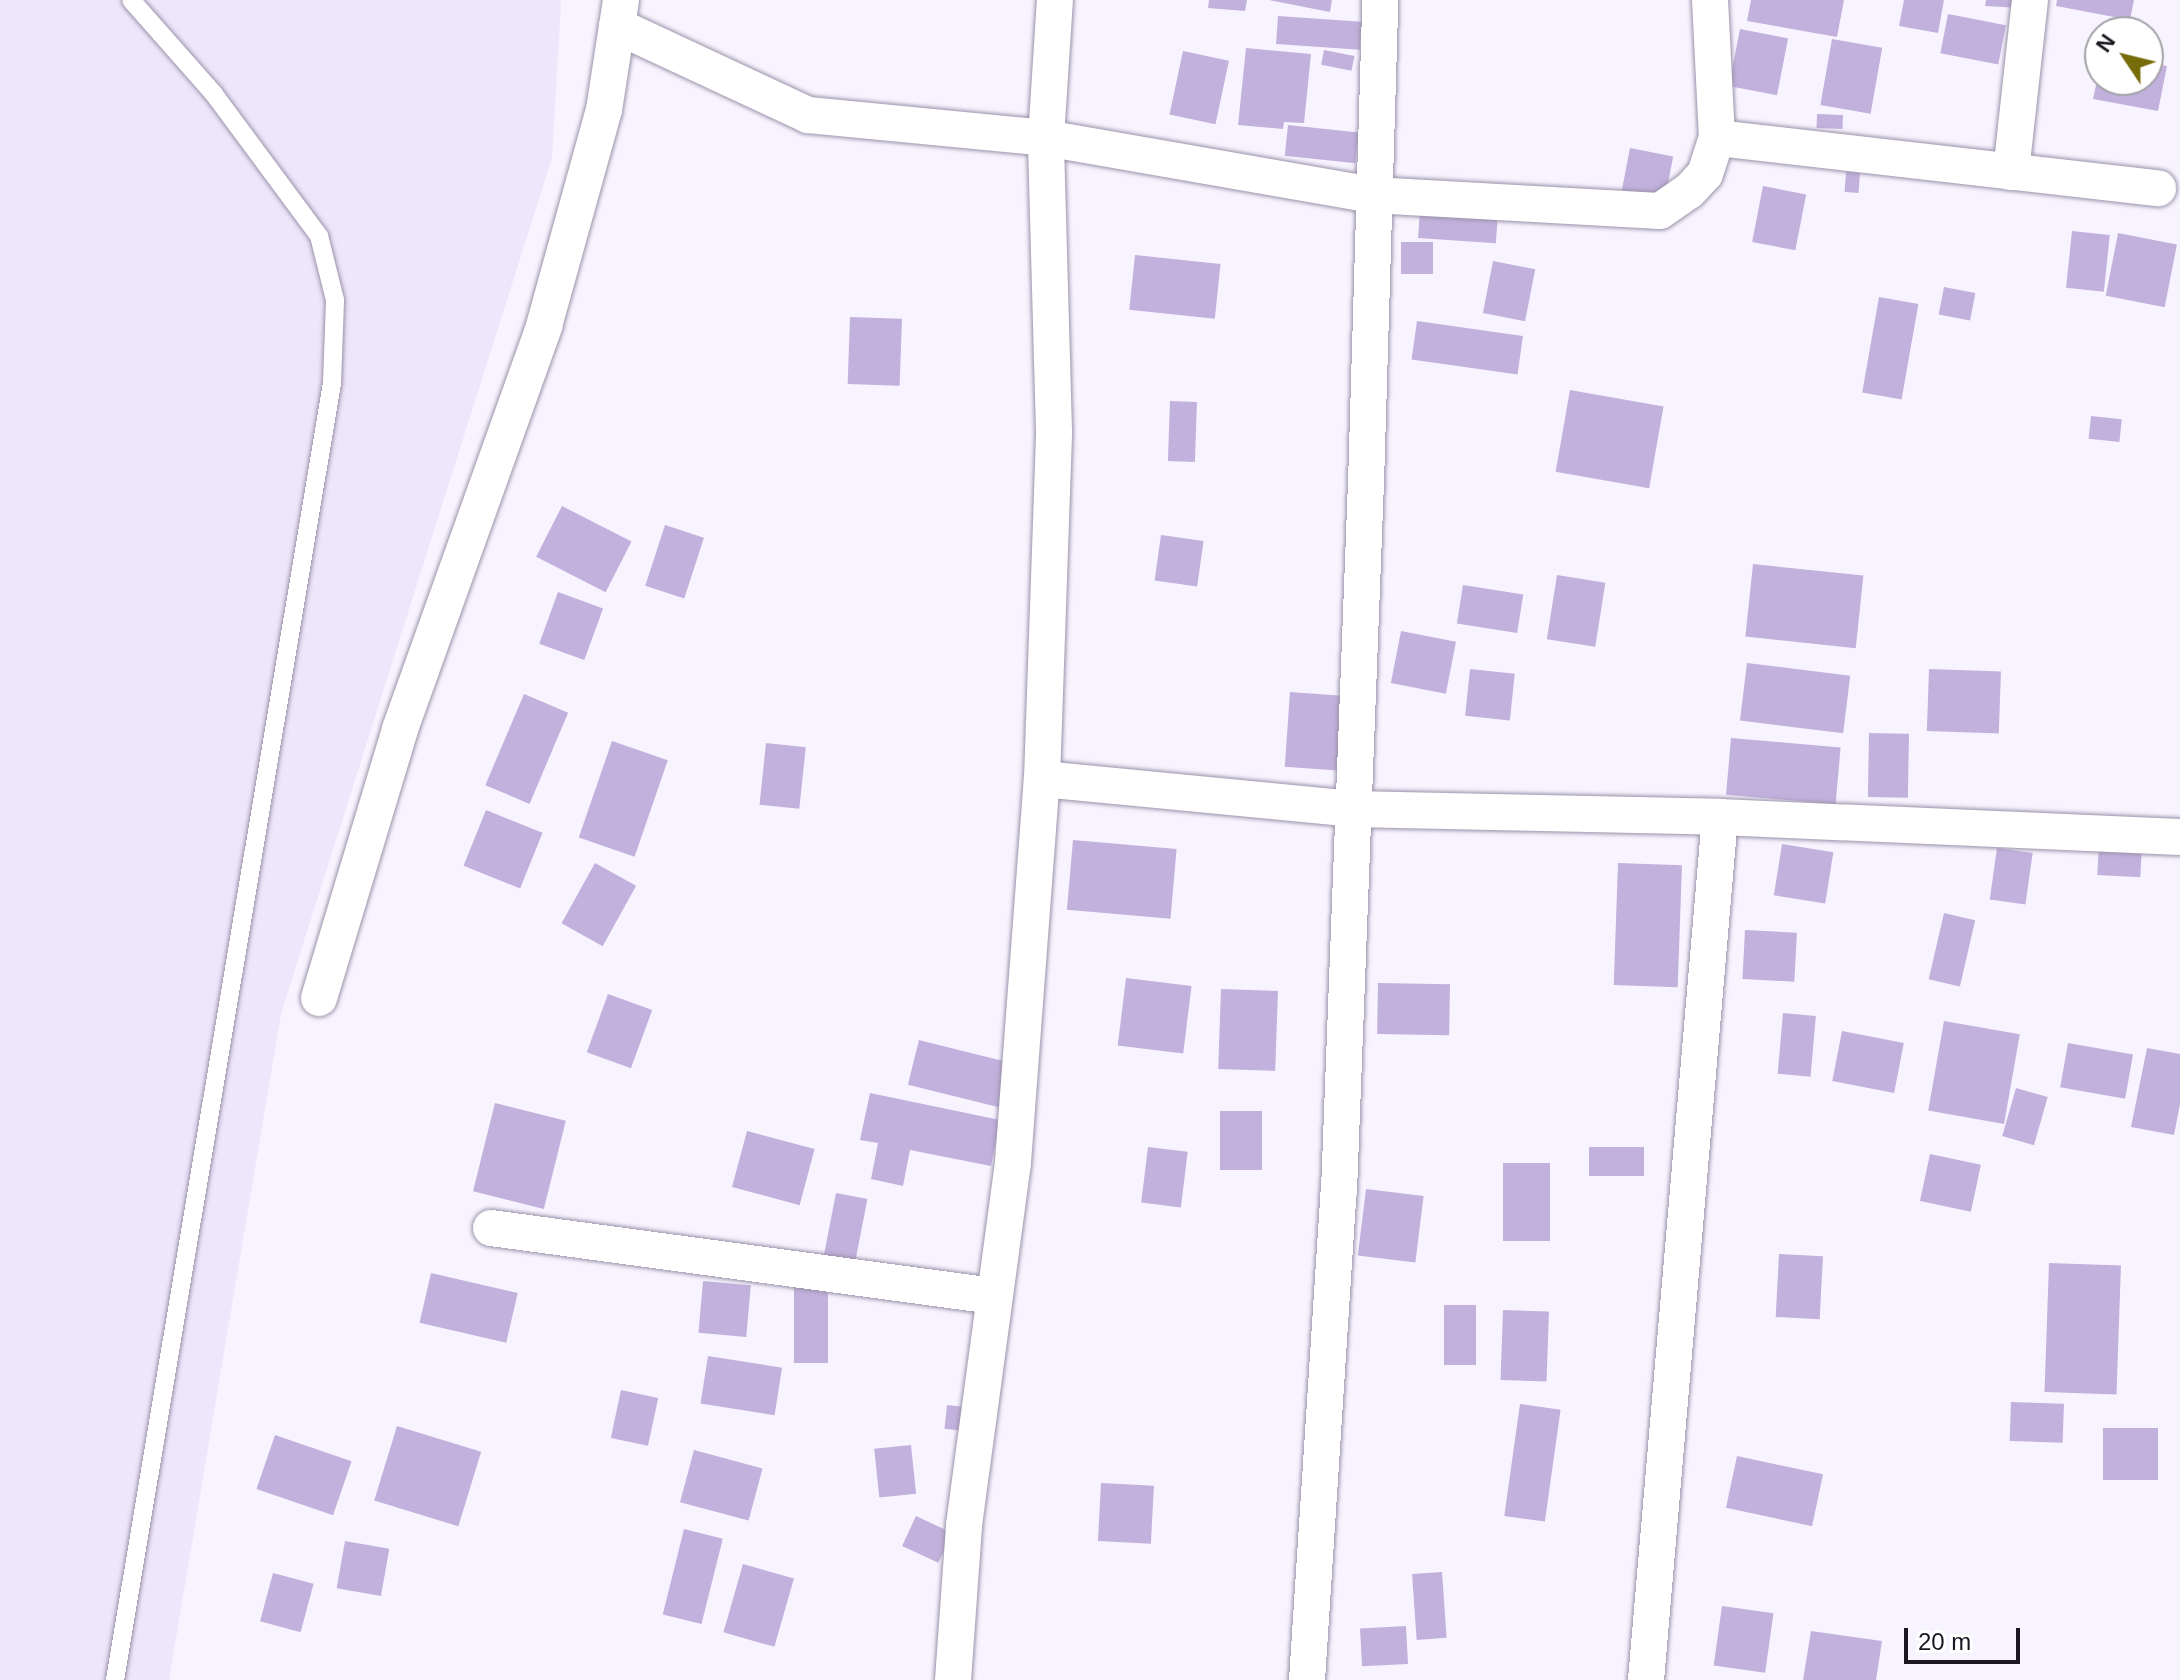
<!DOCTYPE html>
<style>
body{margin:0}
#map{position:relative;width:2180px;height:1680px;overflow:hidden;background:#f8f4ff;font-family:Arial,sans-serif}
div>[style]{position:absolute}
.built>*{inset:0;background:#eee7fb}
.building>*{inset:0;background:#c2b1dd;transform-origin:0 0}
.roads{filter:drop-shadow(0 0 2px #9b92aa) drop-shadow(0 0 2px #9b92aa)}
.lane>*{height:18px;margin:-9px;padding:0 9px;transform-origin:9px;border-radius:9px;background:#fff}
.street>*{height:36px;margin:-18px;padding:0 18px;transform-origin:18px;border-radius:18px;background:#fff}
span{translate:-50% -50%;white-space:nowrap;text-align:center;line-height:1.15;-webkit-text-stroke:6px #fff;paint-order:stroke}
.north{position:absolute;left:2084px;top:16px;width:80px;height:80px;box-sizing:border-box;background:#fff;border:2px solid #a3a2a6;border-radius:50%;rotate:305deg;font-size:22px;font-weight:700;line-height:32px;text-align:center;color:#1a1720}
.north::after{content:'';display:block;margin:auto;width:28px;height:36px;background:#766d0a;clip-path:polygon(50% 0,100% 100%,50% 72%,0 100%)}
.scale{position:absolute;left:1904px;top:1628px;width:116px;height:36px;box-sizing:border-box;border:4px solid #1a1720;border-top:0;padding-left:10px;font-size:24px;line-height:28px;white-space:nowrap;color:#1a1720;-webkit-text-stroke:6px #fff;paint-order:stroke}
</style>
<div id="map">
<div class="built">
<i style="clip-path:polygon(0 0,560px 0,561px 5px,552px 158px,281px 1014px,169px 1680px,0 1680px)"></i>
</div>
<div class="building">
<i style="clip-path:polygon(1209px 0,1247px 0,1245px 11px,1208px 8px)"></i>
<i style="clip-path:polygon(1269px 0,1332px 0,1330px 12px)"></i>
<i style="clip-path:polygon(1751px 0,1844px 0,1837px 37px,1747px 21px)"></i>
<i style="clip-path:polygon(1904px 0,1944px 0,1938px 33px,1899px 26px)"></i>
<i style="clip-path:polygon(1986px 0,2021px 0,2021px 8px,1985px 6px)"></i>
<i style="clip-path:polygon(2057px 0,2134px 0,2130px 20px,2056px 6px)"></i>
<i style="left:1948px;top:14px;width:59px;height:40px;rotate:11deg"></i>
<i style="left:1278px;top:16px;width:84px;height:28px;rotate:4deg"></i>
<i style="left:1740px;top:29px;width:49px;height:58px;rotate:11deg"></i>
<i style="left:1832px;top:39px;width:51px;height:67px;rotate:10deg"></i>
<i style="clip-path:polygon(1246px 48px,1311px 54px,1304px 123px,1284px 122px,1283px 129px,1238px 125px)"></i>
<i style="left:1324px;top:50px;width:31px;height:15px;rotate:11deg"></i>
<i style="left:1183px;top:51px;width:47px;height:65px;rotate:12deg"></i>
<i style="clip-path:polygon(2148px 63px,2167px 66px,2158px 111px,2093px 99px,2099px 71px,2100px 80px,2148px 80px)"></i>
<i style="left:1817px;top:114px;width:26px;height:14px;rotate:2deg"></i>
<i style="left:1288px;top:125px;width:71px;height:31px;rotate:6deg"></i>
<i style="left:1630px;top:148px;width:44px;height:43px;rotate:11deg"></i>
<i style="left:1846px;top:172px;width:14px;height:20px;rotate:4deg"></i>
<i style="left:1763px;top:186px;width:44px;height:57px;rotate:11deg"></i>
<i style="left:1420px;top:210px;width:78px;height:28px;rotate:4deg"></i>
<i style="left:2072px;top:231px;width:38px;height:57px;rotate:6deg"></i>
<i style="left:2118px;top:233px;width:60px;height:64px;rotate:11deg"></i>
<i style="left:1401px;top:242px;width:32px;height:32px"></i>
<i style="left:1135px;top:255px;width:86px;height:55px;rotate:6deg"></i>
<i style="left:1493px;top:261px;width:43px;height:53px;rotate:11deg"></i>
<i style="left:1944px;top:287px;width:32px;height:28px;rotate:11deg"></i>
<i style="left:1879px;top:297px;width:40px;height:97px;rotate:10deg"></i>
<i style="left:850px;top:317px;width:52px;height:67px;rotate:2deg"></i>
<i style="left:1417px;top:321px;width:107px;height:39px;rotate:8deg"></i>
<i style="left:1570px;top:390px;width:95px;height:83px;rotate:10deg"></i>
<i style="left:1170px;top:401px;width:27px;height:60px;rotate:2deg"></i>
<i style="left:2091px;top:416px;width:31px;height:23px;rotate:6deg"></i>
<i style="left:562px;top:506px;width:78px;height:57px;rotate:27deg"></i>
<i style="left:665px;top:525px;width:41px;height:64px;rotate:18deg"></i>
<i style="left:1161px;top:535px;width:43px;height:46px;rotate:8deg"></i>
<i style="left:1753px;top:564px;width:111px;height:73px;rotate:6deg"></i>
<i style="left:1557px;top:575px;width:49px;height:65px;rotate:9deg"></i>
<i style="left:1463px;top:585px;width:61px;height:39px;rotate:9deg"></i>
<i style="left:558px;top:592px;width:48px;height:55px;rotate:20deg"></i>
<i style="left:1401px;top:631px;width:56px;height:53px;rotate:11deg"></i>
<i style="left:1747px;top:663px;width:104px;height:58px;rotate:7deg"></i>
<i style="left:1470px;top:669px;width:45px;height:47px;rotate:6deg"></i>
<i style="left:1929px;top:669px;width:72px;height:62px;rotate:2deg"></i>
<i style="left:1290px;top:692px;width:56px;height:75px;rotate:4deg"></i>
<i style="left:524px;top:694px;width:48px;height:99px;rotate:23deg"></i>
<i style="left:1869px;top:733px;width:40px;height:64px;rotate:1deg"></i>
<i style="left:1731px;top:738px;width:110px;height:57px;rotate:5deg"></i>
<i style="left:612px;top:741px;width:59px;height:102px;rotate:19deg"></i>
<i style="left:766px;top:743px;width:40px;height:62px;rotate:6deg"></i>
<i style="left:486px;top:810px;width:61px;height:60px;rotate:22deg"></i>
<i style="left:1073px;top:840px;width:104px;height:70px;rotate:5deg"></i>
<i style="left:2099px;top:843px;width:43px;height:32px;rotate:3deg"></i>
<i style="left:1782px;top:844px;width:52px;height:52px;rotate:9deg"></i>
<i style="left:1997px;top:848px;width:36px;height:52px;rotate:8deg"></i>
<i style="left:595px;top:863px;width:47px;height:69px;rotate:29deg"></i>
<i style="left:1618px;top:863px;width:64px;height:122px;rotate:2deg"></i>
<i style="left:1944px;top:913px;width:32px;height:68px;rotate:13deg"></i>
<i style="left:1745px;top:930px;width:52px;height:49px;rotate:3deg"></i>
<i style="left:1126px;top:978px;width:66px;height:68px;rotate:7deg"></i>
<i style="left:1378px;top:983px;width:72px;height:51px;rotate:1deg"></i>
<i style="left:1221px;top:989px;width:57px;height:80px;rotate:2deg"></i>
<i style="left:608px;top:994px;width:47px;height:62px;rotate:20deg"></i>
<i style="left:1783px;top:1013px;width:33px;height:61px;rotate:5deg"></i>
<i style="left:1944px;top:1021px;width:77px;height:91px;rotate:10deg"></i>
<i style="left:1842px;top:1031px;width:63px;height:51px;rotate:11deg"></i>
<i style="left:919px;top:1040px;width:96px;height:46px;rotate:14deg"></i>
<i style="left:2068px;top:1043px;width:66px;height:45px;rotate:10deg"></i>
<i style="clip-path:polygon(2147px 1048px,2180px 1054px,2180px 1104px,2174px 1135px,2131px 1127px)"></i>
<i style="left:2016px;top:1088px;width:33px;height:50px;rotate:16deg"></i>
<i style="clip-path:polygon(870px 1093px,1000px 1120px,991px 1166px,910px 1150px,903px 1186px,871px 1179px,878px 1143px,860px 1140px)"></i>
<i style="left:495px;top:1103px;width:73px;height:91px;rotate:14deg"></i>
<i style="left:1220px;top:1111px;width:42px;height:59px"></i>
<i style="left:747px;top:1131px;width:70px;height:58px;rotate:15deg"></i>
<i style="left:1148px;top:1147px;width:40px;height:56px;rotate:7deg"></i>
<i style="left:1589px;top:1147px;width:55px;height:29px"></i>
<i style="left:1930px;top:1154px;width:52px;height:48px;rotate:12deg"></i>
<i style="left:1503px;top:1163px;width:47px;height:78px"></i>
<i style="left:1366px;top:1189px;width:58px;height:67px;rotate:7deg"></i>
<i style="left:836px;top:1193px;width:32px;height:65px;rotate:11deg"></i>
<i style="left:1779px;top:1254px;width:44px;height:63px;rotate:3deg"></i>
<i style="left:2049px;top:1263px;width:72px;height:129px;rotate:2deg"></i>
<i style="left:431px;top:1273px;width:89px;height:51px;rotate:13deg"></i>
<i style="left:703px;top:1281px;width:48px;height:52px;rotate:5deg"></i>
<i style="left:828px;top:1284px;width:79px;height:34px;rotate:90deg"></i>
<i style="left:1444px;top:1305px;width:32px;height:60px"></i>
<i style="left:1503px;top:1310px;width:46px;height:70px;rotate:2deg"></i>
<i style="left:708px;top:1356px;width:75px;height:48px;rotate:9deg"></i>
<i style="left:621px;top:1390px;width:38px;height:49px;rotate:12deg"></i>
<i style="left:2011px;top:1402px;width:53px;height:39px;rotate:2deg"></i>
<i style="left:1520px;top:1404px;width:41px;height:113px;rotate:8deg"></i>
<i style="left:947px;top:1405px;width:18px;height:24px;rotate:6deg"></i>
<i style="left:397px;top:1426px;width:88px;height:78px;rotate:17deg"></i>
<i style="left:2103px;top:1428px;width:55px;height:52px"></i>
<i style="left:275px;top:1435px;width:81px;height:57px;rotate:19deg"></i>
<i style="left:911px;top:1445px;width:49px;height:37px;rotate:84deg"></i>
<i style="left:694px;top:1450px;width:71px;height:54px;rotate:15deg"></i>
<i style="left:1737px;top:1456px;width:88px;height:53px;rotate:12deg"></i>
<i style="left:1101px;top:1483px;width:53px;height:58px;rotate:3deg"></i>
<i style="left:916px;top:1516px;width:40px;height:33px;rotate:25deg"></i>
<i style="left:684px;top:1529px;width:40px;height:88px;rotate:14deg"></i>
<i style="left:345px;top:1541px;width:45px;height:48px;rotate:10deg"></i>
<i style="left:743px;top:1564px;width:53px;height:71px;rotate:16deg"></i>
<i style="left:1442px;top:1572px;width:66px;height:30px;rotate:86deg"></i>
<i style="left:273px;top:1573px;width:42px;height:50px;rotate:15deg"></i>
<i style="left:1722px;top:1606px;width:52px;height:60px;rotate:8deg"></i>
<i style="left:1406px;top:1626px;width:38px;height:46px;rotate:87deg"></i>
<i style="clip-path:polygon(1811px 1631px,1882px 1641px,1876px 1680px,1803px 1680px)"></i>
</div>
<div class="roads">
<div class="lane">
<i style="left:115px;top:1680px;width:1315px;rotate:-80.5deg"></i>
<i style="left:332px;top:383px;width:83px;rotate:-87.9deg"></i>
<i style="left:335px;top:300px;width:66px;rotate:-104deg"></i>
<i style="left:319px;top:236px;width:177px;rotate:-126.5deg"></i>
<i style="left:214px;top:94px;width:125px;rotate:-131.4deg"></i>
</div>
<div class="street">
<i style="left:617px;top:26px;width:211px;rotate:25deg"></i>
<i style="left:808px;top:115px;width:239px;rotate:5.5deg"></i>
<i style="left:1046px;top:138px;width:331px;rotate:9.9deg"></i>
<i style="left:1372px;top:195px;width:288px;rotate:3.2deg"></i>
<i style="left:1660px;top:211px;width:35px;rotate:-35deg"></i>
<i style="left:1689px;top:191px;width:23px;rotate:-47deg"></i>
<i style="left:1705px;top:174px;width:38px;rotate:-72deg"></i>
<i style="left:1717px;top:138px;width:138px;rotate:-92.9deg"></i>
<i style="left:1717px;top:138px;width:444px;rotate:6.5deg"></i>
<i style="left:2011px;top:172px;width:173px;rotate:-83.7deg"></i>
<i style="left:1042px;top:779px;width:310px;rotate:5.5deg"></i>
<i style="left:1351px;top:809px;width:369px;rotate:1.2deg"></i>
<i style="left:1720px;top:817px;width:460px;rotate:2.5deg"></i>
<i style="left:319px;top:998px;width:281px;rotate:-73.2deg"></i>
<i style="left:400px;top:729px;width:428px;rotate:-70.3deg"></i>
<i style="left:544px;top:326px;width:224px;rotate:-74.5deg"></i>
<i style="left:604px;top:110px;width:111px;rotate:-81.2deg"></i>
<i style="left:491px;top:1228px;width:507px;rotate:7.71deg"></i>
<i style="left:953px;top:1680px;width:155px;rotate:-85.9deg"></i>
<i style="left:964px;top:1525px;width:366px;rotate:-82.3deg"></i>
<i style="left:1013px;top:1162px;width:384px;rotate:-85.7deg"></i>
<i style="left:1042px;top:779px;width:348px;rotate:-88deg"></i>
<i style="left:1054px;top:431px;width:293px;rotate:-91.6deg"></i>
<i style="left:1046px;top:138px;width:138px;rotate:-86.3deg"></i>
<i style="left:1307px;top:1680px;width:490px;rotate:-86.3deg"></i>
<i style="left:1339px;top:1191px;width:709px;rotate:-87.82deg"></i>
<i style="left:1366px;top:483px;width:483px;rotate:-88.3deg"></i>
<i style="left:1646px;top:1680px;width:866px;rotate:-85.1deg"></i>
</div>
</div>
<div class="north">N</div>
<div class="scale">20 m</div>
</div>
